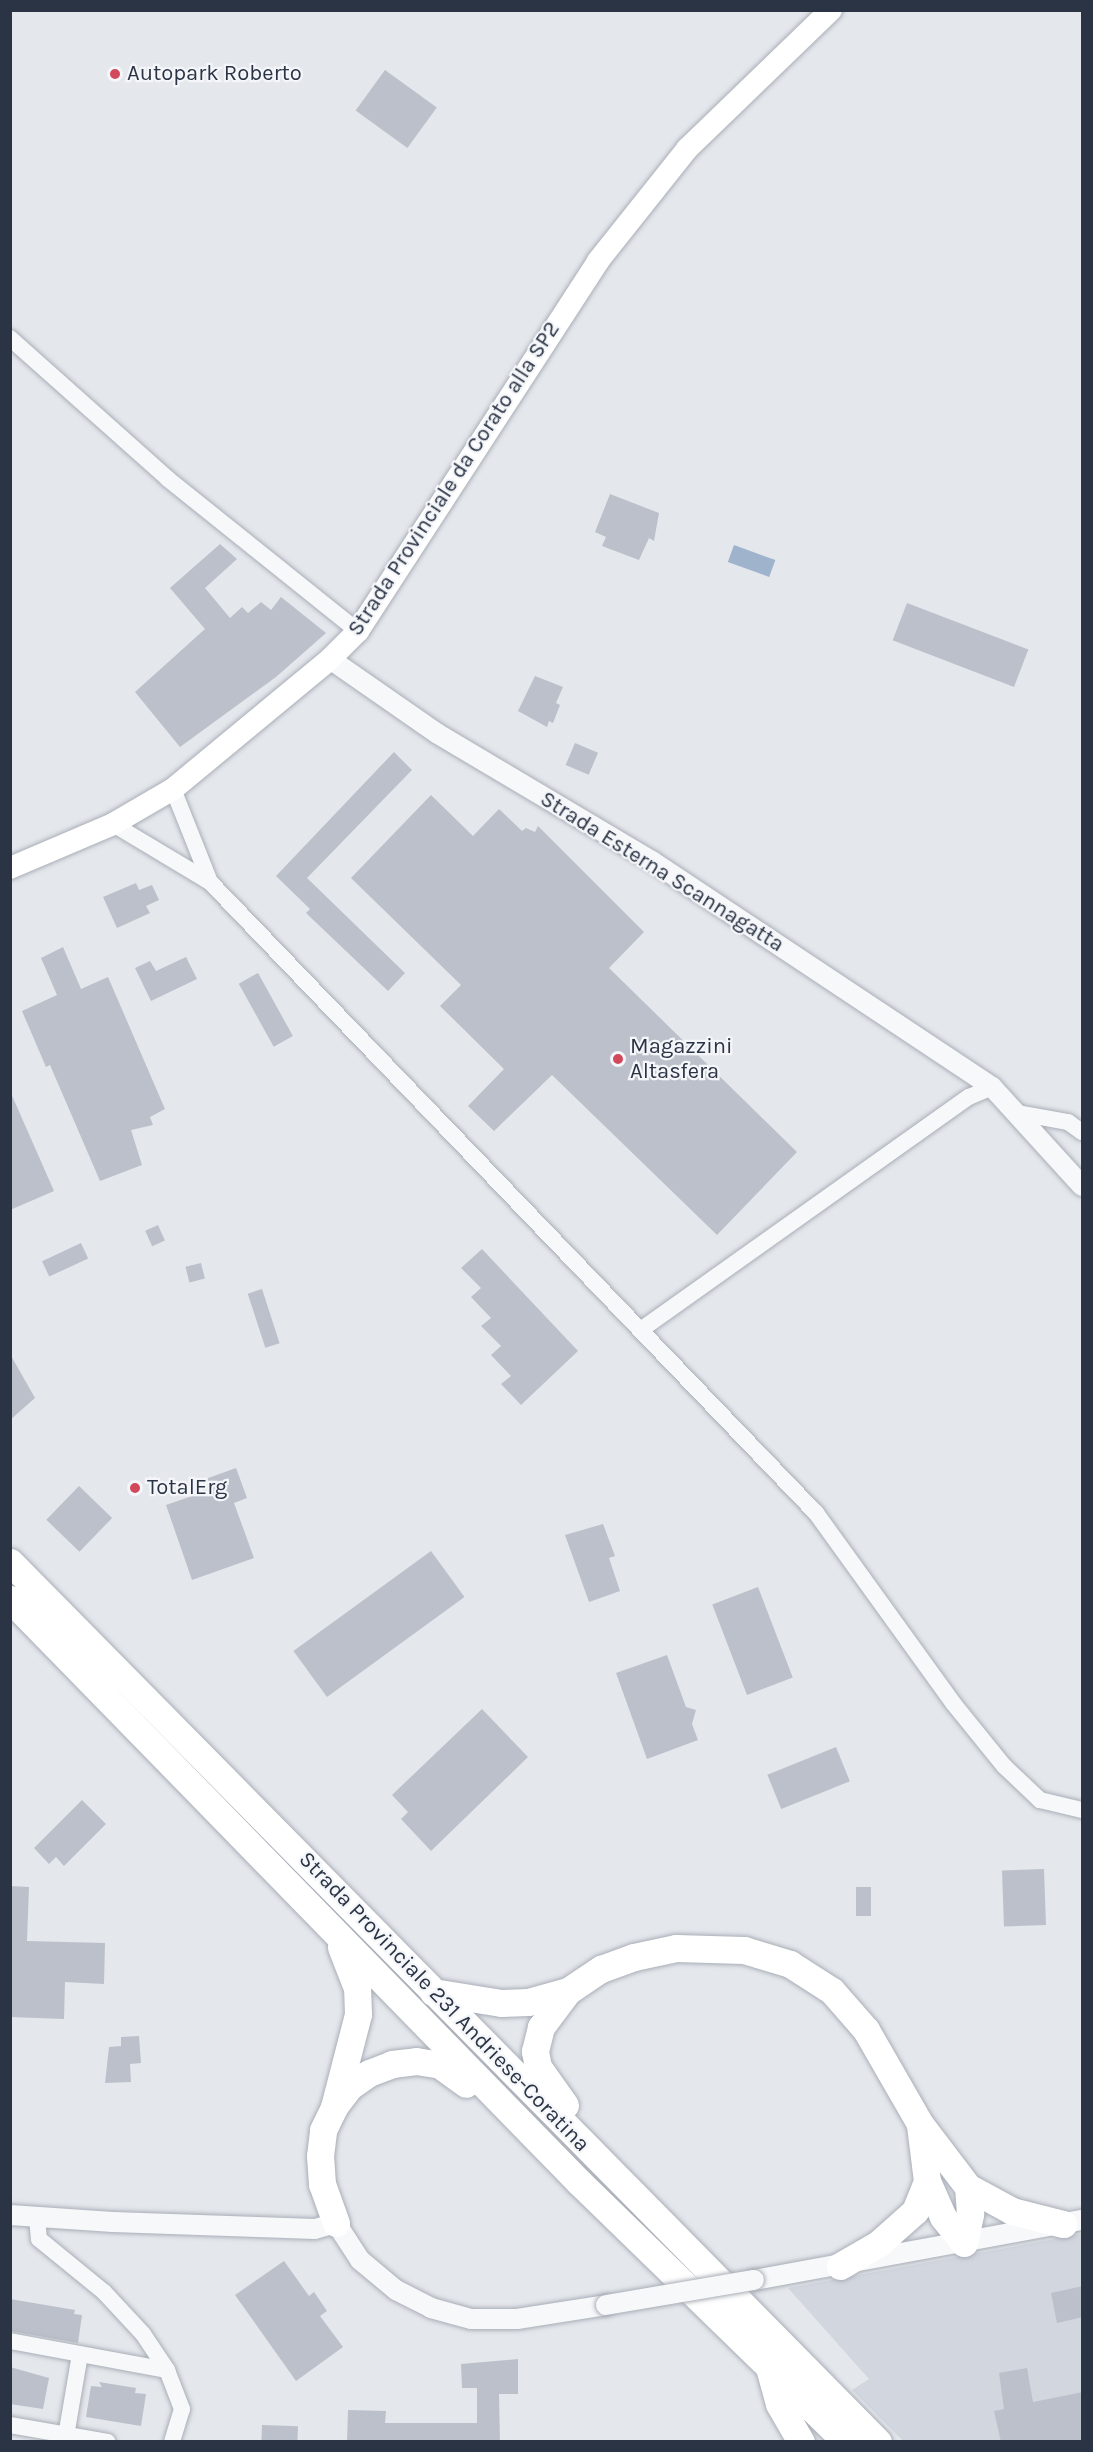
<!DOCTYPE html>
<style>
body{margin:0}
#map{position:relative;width:1093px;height:2452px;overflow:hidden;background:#e4e7ec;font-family:Karla,sans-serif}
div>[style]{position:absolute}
.built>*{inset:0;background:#d2d6de}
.water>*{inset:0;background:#9fb4cc;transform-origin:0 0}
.building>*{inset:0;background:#bbc0ca;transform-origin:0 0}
.roads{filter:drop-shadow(0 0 2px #a9aeb7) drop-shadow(0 0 2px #a9aeb7)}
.minor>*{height:16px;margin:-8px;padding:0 8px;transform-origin:8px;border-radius:8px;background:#f7f8fa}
.tertiary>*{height:20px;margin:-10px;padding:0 10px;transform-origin:10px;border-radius:10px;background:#f7f8fa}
.secondary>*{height:22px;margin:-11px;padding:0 11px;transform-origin:11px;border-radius:11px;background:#fff}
.trunk>*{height:27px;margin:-13.5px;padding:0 13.5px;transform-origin:13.5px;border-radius:13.5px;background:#fff}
.bridges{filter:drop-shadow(0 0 2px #a9aeb7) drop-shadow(0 0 2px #a9aeb7)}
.tertiary-bridge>*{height:20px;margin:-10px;padding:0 10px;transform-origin:10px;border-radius:10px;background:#f7f8fa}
.dots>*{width:16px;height:16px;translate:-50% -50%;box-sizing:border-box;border:3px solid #f4f6f9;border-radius:50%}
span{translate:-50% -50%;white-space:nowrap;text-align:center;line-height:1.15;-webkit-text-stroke:4.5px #f4f6f9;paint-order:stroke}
.poi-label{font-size:22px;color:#2b3445}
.left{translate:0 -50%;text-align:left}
.street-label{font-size:22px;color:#2b3445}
.frame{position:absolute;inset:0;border:12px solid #2b3445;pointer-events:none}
</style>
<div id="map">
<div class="built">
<i style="clip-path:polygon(1082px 2234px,1082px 2441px,903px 2441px,852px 2390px,869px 2379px,788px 2288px)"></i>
</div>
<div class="water">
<i style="left:734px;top:545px;width:44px;height:18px;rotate:20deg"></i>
</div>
<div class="building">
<i style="left:385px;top:70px;width:64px;height:50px;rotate:36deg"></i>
<i style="clip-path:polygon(610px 494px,659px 513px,654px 541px,649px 538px,639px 560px,602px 546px,606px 537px,595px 532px)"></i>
<i style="clip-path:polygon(220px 544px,237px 559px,205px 588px,230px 618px,242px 607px,248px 613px,261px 602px,271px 610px,281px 597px,326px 633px,276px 677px,180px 747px,135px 692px,205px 629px,170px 588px)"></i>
<i style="left:907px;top:603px;width:130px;height:40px;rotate:21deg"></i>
<i style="clip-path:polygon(535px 676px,563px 687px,556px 703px,560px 705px,553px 723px,549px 721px,547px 727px,518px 711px)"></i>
<i style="left:575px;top:743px;width:25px;height:24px;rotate:23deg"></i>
<i style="clip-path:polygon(394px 752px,412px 770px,307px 878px,405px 973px,388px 991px,306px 913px,310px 909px,276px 876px)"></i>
<i style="clip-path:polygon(431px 795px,473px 836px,499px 809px,522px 831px,526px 828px,535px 832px,538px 826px,644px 932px,609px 968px,797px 1152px,717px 1235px,552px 1075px,494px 1131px,468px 1106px,504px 1069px,440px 1006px,461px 985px,351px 878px)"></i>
<i style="clip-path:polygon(136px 883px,139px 890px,152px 885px,159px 900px,146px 906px,150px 913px,117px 928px,103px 897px)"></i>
<i style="clip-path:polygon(63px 947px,81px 989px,108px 977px,165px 1109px,150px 1117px,153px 1125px,131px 1130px,142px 1165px,100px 1181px,50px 1065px,46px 1067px,22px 1011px,57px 995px,41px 958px)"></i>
<i style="clip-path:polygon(186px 957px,197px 979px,151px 1001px,135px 968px,150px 961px,156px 971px)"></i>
<i style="left:258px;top:973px;width:72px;height:22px;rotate:61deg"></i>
<i style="clip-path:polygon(10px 1091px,54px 1191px,10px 1210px)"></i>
<i style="left:158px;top:1225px;width:17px;height:14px;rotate:66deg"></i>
<i style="left:81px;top:1243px;width:17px;height:43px;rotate:65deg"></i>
<i style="clip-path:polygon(482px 1249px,578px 1351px,521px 1405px,501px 1384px,511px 1376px,491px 1355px,501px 1346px,481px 1326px,491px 1318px,471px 1297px,481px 1288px,461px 1268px)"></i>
<i style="left:201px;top:1263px;width:16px;height:16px;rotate:76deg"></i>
<i style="left:262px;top:1289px;width:57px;height:15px;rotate:72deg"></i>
<i style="clip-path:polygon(10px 1354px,35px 1398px,10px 1420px)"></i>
<i style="clip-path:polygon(236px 1468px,247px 1498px,234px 1503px,254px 1558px,192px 1580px,166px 1505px,204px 1492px,200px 1481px)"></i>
<i style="left:79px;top:1486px;width:46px;height:47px;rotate:44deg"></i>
<i style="clip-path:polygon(603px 1524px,615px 1556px,609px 1558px,620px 1591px,589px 1602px,565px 1535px)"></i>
<i style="left:431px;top:1551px;width:57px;height:170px;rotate:54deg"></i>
<i style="left:758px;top:1587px;width:97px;height:49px;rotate:69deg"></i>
<i style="clip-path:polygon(667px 1655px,686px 1707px,696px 1710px,692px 1724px,698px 1740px,647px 1759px,616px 1673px)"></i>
<i style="clip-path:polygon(482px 1709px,528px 1757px,431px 1851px,401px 1819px,408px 1812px,392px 1795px)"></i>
<i style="left:836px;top:1747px;width:37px;height:74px;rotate:68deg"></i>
<i style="clip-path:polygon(82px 1800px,106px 1824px,64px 1866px,56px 1857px,49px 1864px,34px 1848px)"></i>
<i style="left:1044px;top:1869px;width:56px;height:42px;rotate:88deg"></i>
<i style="clip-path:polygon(10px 1886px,29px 1887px,27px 1941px,105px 1943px,104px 1984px,65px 1982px,64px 2019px,10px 2017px)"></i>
<i style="left:856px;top:1887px;width:15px;height:29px"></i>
<i style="clip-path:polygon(139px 2036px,141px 2063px,130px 2064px,131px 2082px,105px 2083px,109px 2047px,121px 2046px,121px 2037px)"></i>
<i style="clip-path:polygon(284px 2261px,309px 2296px,314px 2292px,327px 2311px,320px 2316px,343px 2347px,296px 2381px,235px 2295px)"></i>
<i style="clip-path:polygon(1083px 2286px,1083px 2317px,1057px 2323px,1051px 2293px)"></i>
<i style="clip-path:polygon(10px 2299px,75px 2310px,74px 2314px,82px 2315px,78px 2343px,10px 2331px)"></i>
<i style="clip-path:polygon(518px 2359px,518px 2394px,499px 2394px,500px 2442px,347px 2442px,348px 2410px,386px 2411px,385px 2423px,477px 2423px,477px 2388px,462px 2388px,461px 2364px)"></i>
<i style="clip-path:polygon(10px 2367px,49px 2378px,43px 2409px,10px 2404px)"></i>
<i style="clip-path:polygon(1027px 2368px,1033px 2402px,1083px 2392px,1083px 2442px,1001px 2442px,994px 2411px,1004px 2409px,999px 2373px)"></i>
<i style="clip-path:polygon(99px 2382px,136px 2388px,135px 2393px,146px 2394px,141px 2426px,86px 2417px,91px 2386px,102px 2387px)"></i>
<i style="left:262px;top:2425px;width:36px;height:15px;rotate:2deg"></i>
</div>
<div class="roads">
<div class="minor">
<i style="left:10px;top:338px;width:212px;rotate:41.7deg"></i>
<i style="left:168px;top:479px;width:243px;rotate:38.7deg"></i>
<i style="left:173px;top:789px;width:100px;rotate:68.3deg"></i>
<i style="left:113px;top:824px;width:113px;rotate:30.9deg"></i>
<i style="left:210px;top:882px;width:875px;rotate:46.16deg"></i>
<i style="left:816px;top:1513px;width:234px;rotate:54.2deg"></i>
<i style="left:953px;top:1703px;width:81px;rotate:51deg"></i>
<i style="left:1004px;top:1766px;width:50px;rotate:43.4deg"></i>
<i style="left:1040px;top:1800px;width:43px;rotate:13.4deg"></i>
<i style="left:1018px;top:1113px;width:51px;rotate:10.2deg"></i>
<i style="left:1068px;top:1122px;width:17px;rotate:36deg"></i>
<i style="left:642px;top:1329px;width:401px;rotate:-35.4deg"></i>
<i style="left:969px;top:1097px;width:25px;rotate:-23deg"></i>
<i style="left:37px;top:2217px;width:22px;rotate:85deg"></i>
<i style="left:39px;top:2239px;width:84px;rotate:39.2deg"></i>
<i style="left:104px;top:2292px;width:57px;rotate:47.1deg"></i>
<i style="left:143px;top:2334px;width:43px;rotate:56.3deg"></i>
<i style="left:167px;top:2370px;width:42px;rotate:69deg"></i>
<i style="left:182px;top:2409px;width:34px;rotate:107deg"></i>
<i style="left:10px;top:2341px;width:160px;rotate:10.5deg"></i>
<i style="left:10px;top:2425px;width:99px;rotate:9.8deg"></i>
<i style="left:65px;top:2442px;width:89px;rotate:-80.3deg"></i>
</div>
<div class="tertiary">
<i style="left:330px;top:659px;width:131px;rotate:34.8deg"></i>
<i style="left:438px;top:734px;width:249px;rotate:30.7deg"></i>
<i style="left:652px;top:861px;width:408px;rotate:33.6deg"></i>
<i style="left:992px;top:1087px;width:134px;rotate:47.7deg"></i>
<i style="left:10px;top:2215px;width:103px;rotate:3.9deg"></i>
<i style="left:113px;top:2222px;width:202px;rotate:2deg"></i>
<i style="left:315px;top:2229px;width:22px;rotate:-16deg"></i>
<i style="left:336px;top:2223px;width:44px;rotate:57deg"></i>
<i style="left:360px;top:2260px;width:47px;rotate:39.8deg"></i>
<i style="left:396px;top:2290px;width:39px;rotate:27deg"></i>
<i style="left:431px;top:2308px;width:41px;rotate:15.4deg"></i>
<i style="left:471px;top:2319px;width:46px"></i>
<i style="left:517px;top:2319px;width:90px;rotate:-8.9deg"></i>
<i style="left:754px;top:2280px;width:333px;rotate:-10.4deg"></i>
</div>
<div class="secondary">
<i style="left:10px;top:868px;width:112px;rotate:-23.1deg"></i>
<i style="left:113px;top:824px;width:69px;rotate:-30.3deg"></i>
<i style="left:173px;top:789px;width:204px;rotate:-39.6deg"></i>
<i style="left:330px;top:659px;width:40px;rotate:-45deg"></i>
<i style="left:358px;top:631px;width:441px;rotate:-57deg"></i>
<i style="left:598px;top:261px;width:143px;rotate:-51.5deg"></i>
<i style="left:687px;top:149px;width:200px;rotate:-44deg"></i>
</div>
<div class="trunk">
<i style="left:10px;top:1562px;width:1236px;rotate:45.39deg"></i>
<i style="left:10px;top:1599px;width:815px;rotate:45.7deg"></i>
<i style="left:579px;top:2182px;width:373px;rotate:44.2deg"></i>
<i style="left:433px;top:1992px;width:69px;rotate:9.2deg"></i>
<i style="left:501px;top:2003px;width:27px;rotate:-2deg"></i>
<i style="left:528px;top:2002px;width:41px;rotate:-15.4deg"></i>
<i style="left:568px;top:1991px;width:40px;rotate:-34deg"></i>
<i style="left:601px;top:1969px;width:35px;rotate:-20deg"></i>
<i style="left:634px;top:1957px;width:43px;rotate:-12.1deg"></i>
<i style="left:676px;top:1948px;width:68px;rotate:1.7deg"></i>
<i style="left:744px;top:1950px;width:48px;rotate:16.9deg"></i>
<i style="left:790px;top:1964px;width:50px;rotate:32.7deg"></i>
<i style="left:832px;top:1991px;width:52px;rotate:48.9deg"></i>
<i style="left:866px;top:2030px;width:108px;rotate:60.1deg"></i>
<i style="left:920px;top:2124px;width:79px;rotate:52.7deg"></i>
<i style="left:968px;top:2187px;width:50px;rotate:28.6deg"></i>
<i style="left:1012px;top:2211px;width:53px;rotate:14.3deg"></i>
<i style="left:565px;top:2105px;width:47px;rotate:-125.4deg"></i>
<i style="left:538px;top:2067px;width:16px;rotate:-101deg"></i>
<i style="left:535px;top:2051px;width:25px;rotate:-76deg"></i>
<i style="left:541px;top:2027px;width:45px;rotate:-53.1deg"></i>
<i style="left:334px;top:2107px;width:25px;rotate:-53deg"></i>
<i style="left:349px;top:2087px;width:24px;rotate:-35deg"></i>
<i style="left:369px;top:2073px;width:25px;rotate:-21deg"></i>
<i style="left:392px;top:2064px;width:24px;rotate:-7deg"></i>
<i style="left:416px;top:2061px;width:24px;rotate:9deg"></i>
<i style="left:440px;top:2065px;width:32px;rotate:36deg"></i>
<i style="left:920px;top:2125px;width:56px;rotate:82.9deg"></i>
<i style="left:927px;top:2181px;width:39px;rotate:66deg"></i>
<i style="left:943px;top:2217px;width:33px;rotate:51deg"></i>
<i style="left:336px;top:2223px;width:41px;rotate:-109.7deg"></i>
<i style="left:322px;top:2184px;width:28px;rotate:-94deg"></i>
<i style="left:320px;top:2156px;width:26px;rotate:-83deg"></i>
<i style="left:323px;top:2130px;width:25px;rotate:-64deg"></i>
<i style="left:334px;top:2107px;width:96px;rotate:-75.5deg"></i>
<i style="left:358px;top:2014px;width:26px;rotate:-92deg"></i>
<i style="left:357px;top:1988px;width:44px;rotate:-111.3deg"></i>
<i style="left:964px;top:2243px;width:30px;rotate:-78deg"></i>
<i style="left:970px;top:2214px;width:27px;rotate:-94deg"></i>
<i style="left:840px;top:2266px;width:44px;rotate:-30.1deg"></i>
<i style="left:878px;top:2244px;width:50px;rotate:-41.7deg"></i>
<i style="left:915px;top:2211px;width:32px;rotate:-68deg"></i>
<i style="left:768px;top:2364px;width:41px;rotate:74.6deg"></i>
<i style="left:779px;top:2404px;width:44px;rotate:59.9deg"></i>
</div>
</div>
<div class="bridges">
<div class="tertiary-bridge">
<i style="left:606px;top:2305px;width:150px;rotate:-9.6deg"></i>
</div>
</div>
<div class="dots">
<i style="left:115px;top:74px;background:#d1495b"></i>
<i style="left:618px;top:1059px;background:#d1495b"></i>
<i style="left:135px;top:1488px;background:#d1495b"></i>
</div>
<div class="poi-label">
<span class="left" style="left:127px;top:74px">Autopark Roberto</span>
<span class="left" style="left:630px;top:1059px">Magazzini<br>Altasfera</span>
<span class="left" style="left:147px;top:1488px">TotalErg</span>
</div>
<div class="street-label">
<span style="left:454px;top:479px;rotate:-57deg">Strada Provinciale da Corato alla SP2</span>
<span style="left:662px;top:872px;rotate:32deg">Strada Esterna Scannagatta</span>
<span style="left:444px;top:2002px;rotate:46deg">Strada Provinciale 231 Andriese-Coratina</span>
</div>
<div class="frame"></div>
</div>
